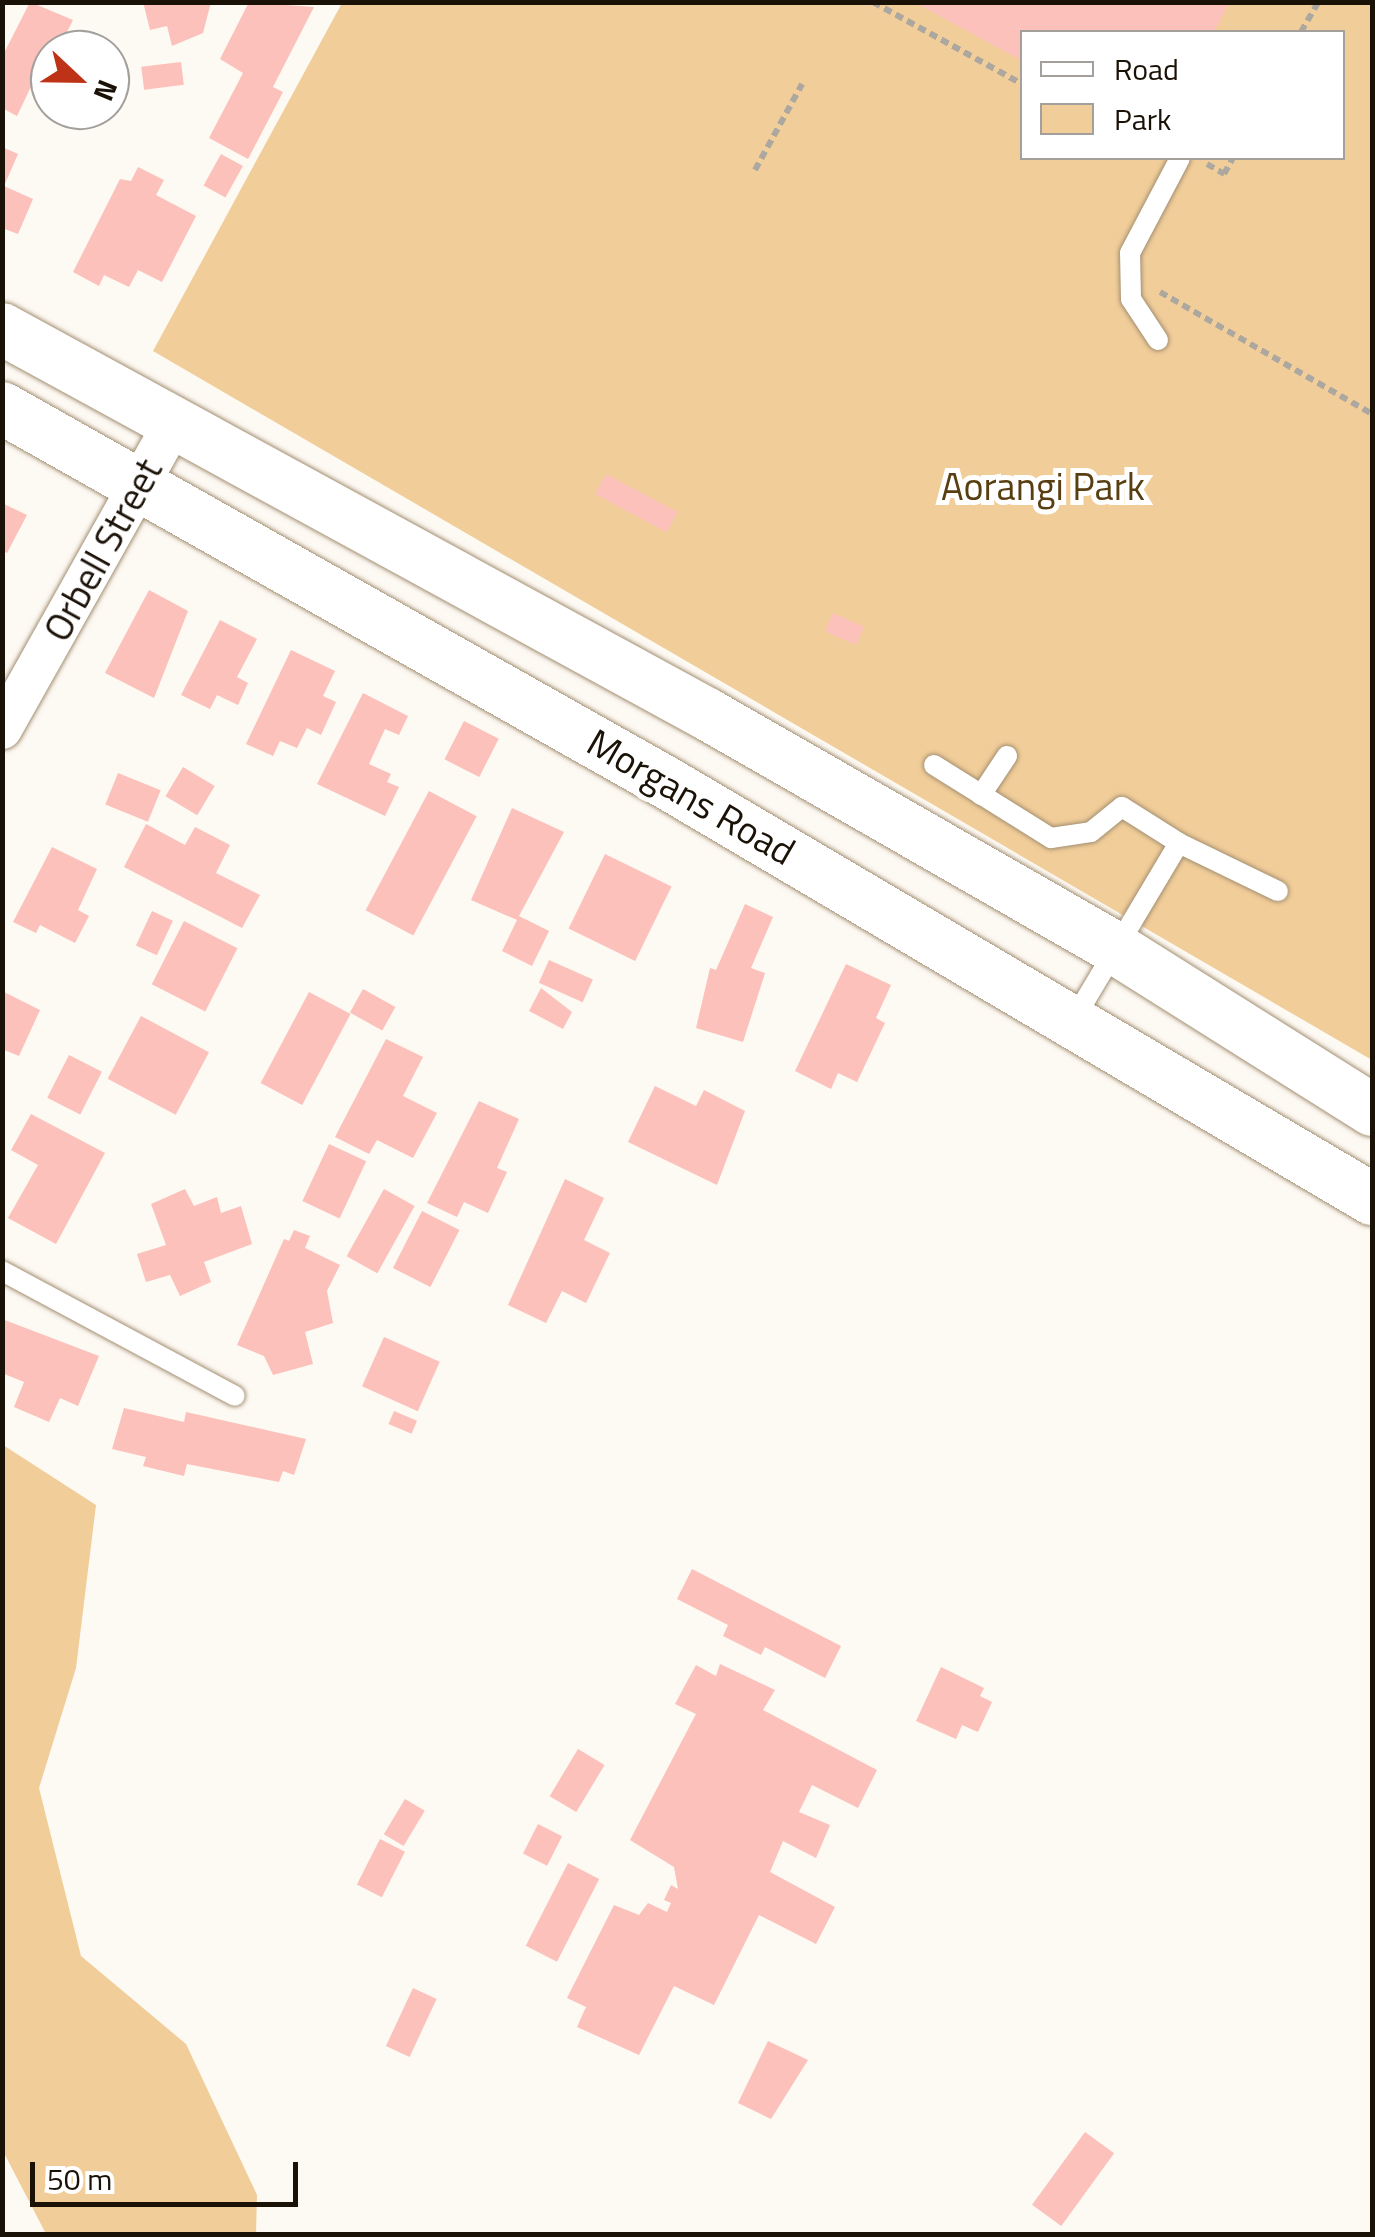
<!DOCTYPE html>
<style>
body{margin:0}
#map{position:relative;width:1375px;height:2237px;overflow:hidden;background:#fdf9f3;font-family:"Titillium Web",sans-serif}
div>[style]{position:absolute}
.green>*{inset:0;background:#f1cd99}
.building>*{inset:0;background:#fcc1ba;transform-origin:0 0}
.path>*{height:6px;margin-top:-3px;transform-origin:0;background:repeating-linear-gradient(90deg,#aca79f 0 8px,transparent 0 13px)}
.roads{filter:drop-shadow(0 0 2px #a38f72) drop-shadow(0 0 2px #a38f72)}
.service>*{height:20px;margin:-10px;padding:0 10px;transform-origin:10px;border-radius:10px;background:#fff}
.minor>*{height:40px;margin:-20px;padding:0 20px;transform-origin:20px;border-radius:20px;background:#fff}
.tertiary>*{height:52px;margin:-26px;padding:0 26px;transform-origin:26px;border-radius:26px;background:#fff}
span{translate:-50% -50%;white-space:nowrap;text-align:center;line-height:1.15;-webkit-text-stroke:10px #fff;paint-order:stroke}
.park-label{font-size:38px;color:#593e11}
.street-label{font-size:38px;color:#1a1207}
.frame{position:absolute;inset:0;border:5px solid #1a1207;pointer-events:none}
.legend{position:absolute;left:1020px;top:30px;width:325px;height:130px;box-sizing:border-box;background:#fff;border:2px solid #a3a09c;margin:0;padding:12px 18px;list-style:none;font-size:30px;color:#1a1207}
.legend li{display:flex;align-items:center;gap:20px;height:50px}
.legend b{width:50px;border:2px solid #a3a09c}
.north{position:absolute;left:30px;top:30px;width:100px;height:100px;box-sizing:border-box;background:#fff;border:2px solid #a3a09c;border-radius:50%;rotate:112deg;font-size:28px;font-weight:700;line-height:40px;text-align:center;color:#1a1207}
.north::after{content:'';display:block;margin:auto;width:35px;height:45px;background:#be3318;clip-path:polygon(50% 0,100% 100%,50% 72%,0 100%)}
.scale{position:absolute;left:30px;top:2162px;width:268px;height:45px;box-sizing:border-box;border:5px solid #1a1207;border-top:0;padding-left:12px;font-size:30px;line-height:35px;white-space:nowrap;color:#1a1207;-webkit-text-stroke:8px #fff;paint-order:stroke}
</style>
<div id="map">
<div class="green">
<i style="clip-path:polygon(evenodd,342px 3px,1372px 3px,1372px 1060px,153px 351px,342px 3px,1022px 32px,1342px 32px,1342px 158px,1022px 158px,1022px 32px)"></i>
<i style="clip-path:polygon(3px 1445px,96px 1505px,76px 1668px,39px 1788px,81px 1956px,186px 2044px,257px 2195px,256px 2234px,46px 2234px,3px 2151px)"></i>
</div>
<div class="building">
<i style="clip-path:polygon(30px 2px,73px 20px,58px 50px,47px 53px,17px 116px,2px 108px,2px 57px)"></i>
<i style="clip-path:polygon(143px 2px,211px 2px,203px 33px,172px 46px,167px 26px,150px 30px)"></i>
<i style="clip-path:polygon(249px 2px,314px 7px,273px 87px,283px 92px,248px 159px,209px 138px,243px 73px,220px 59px)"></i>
<i style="clip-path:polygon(914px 2px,1230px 2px,1214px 32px,1022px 32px,1022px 61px)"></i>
<i style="left:181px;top:62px;width:23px;height:40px;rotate:83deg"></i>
<i style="clip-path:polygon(2px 147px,18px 154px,4px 186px,33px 199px,18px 234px,2px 228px)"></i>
<i style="left:221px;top:154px;width:25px;height:36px;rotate:29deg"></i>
<i style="clip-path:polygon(138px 167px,164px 180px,156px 195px,196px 216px,162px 282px,138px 270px,129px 287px,104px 275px,99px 286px,73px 272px,120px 179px,131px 181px)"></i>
<i style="left:606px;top:474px;width:81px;height:23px;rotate:28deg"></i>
<i style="clip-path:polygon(2px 503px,27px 515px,7px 553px,2px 551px)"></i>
<i style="clip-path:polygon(149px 590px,188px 611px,154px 698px,105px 673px)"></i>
<i style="left:833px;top:613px;width:34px;height:20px;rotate:24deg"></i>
<i style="clip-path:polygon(220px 620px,257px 639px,237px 677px,248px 683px,238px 705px,217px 695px,210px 709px,181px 695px)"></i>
<i style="clip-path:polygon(291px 650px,335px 671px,323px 696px,336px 702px,321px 735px,307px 728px,297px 748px,280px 741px,273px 756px,246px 744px)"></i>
<i style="clip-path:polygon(363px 693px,408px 716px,399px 735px,385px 729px,369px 764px,391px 774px,387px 782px,399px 787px,385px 816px,317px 784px)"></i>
<i style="left:464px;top:721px;width:39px;height:43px;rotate:27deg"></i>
<i style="left:183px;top:767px;width:37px;height:34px;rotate:31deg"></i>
<i style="left:118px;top:773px;width:46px;height:34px;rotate:22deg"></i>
<i style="left:429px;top:791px;width:54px;height:135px;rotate:28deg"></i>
<i style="clip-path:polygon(512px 808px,564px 832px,519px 916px,549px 931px,532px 966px,502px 951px,517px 920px,471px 900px)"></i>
<i style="clip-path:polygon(146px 824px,185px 845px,195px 827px,230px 845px,216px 873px,260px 895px,242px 928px,124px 867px)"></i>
<i style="clip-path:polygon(52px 847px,97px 869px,78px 910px,89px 916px,75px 943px,40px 925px,36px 933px,13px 922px)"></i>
<i style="left:605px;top:854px;width:74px;height:83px;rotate:26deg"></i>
<i style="clip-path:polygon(745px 904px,773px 917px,751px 968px,765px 973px,743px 1042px,696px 1028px,710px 968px,716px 970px)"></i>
<i style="left:152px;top:911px;width:23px;height:38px;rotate:25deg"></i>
<i style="left:184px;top:921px;width:60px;height:71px;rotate:27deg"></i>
<i style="left:549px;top:960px;width:48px;height:25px;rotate:24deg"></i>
<i style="clip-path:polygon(846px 964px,891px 985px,876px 1018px,885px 1023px,857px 1082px,838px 1073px,831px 1089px,795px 1071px)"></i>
<i style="clip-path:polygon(541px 988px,572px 1012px,563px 1029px,529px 1011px)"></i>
<i style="left:363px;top:989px;width:37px;height:27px;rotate:29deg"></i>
<i style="clip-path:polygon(2px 991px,40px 1010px,19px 1056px,2px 1049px)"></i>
<i style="left:309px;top:992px;width:47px;height:103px;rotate:28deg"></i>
<i style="left:141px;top:1016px;width:77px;height:71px;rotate:28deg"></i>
<i style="clip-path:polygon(386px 1039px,423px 1057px,403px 1096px,437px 1113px,413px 1158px,377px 1140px,369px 1154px,335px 1137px)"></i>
<i style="left:69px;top:1055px;width:37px;height:48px;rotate:27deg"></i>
<i style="clip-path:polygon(655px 1086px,696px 1106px,704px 1090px,745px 1111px,717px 1185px,628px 1142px)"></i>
<i style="clip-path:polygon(479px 1101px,519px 1119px,497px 1168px,507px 1172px,488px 1213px,464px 1202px,457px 1217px,427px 1203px)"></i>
<i style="clip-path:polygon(31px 1114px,105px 1153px,56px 1244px,8px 1218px,38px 1165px,11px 1150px)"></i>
<i style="left:329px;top:1144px;width:41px;height:63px;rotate:25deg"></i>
<i style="clip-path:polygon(565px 1179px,604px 1198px,584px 1240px,610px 1253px,586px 1303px,562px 1291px,546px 1323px,508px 1305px)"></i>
<i style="clip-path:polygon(185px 1189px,194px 1206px,217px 1197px,221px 1213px,241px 1206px,252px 1244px,204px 1262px,211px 1282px,180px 1296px,170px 1275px,146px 1282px,137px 1254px,166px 1245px,151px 1204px)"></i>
<i style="left:384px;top:1189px;width:35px;height:77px;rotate:29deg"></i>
<i style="left:422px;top:1211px;width:42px;height:64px;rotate:27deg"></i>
<i style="clip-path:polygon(294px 1230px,310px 1236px,305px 1248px,340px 1265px,327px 1291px,333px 1323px,305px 1332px,313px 1364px,273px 1375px,264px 1356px,237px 1345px,284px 1239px,289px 1241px)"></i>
<i style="clip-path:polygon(2px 1319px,99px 1356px,78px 1406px,60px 1398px,49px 1422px,14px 1407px,24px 1382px,2px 1373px)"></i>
<i style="left:384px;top:1337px;width:61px;height:54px;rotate:24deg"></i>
<i style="clip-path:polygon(124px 1408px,184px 1422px,186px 1412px,306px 1439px,294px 1475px,283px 1471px,279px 1482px,187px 1464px,184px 1476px,143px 1466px,146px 1457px,112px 1449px)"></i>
<i style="left:394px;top:1411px;width:25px;height:14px;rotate:23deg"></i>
<i style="clip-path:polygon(692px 1569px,841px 1646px,825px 1678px,765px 1647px,761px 1655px,723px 1636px,728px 1625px,677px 1599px)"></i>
<i style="clip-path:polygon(720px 1664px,775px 1690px,763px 1710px,877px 1770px,858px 1808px,812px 1785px,799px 1812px,830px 1825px,816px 1858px,783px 1841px,770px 1872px,835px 1907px,816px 1944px,759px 1915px,714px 2005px,674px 1986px,639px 2055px,577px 2027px,586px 2007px,567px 1998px,614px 1905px,639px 1915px,648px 1903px,667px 1912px,671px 1903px,664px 1900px,671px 1885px,678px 1889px,674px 1867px,630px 1840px,696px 1714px,675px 1704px,696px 1665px,716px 1676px)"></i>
<i style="clip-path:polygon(941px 1667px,984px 1688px,980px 1696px,992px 1702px,978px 1732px,962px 1725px,956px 1739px,916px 1721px)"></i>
<i style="left:578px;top:1749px;width:31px;height:55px;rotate:31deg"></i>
<i style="left:405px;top:1799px;width:23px;height:41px;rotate:31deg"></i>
<i style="left:538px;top:1824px;width:27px;height:33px;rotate:27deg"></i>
<i style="left:380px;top:1839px;width:28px;height:51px;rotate:27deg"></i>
<i style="left:568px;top:1863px;width:35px;height:93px;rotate:27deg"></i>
<i style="left:413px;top:1988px;width:26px;height:64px;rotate:25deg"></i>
<i style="clip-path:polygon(768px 2041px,808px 2060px,771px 2119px,738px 2103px)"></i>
<i style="left:1085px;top:2132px;width:36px;height:90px;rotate:36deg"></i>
</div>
<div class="path">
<i style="left:873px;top:2px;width:170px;rotate:28.8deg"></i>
<i style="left:1301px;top:32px;width:34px;rotate:-60deg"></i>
<i style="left:1207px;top:164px;width:20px;rotate:30deg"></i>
<i style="left:1224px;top:174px;width:18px;rotate:-61deg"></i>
<i style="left:755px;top:170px;width:98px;rotate:-61.3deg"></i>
<i style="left:1160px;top:292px;width:245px;rotate:29.9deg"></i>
</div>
<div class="roads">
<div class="service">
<i style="left:1158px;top:340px;width:49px;rotate:-123.4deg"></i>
<i style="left:1131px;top:299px;width:46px;rotate:-91.2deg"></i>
<i style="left:1130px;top:253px;width:107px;rotate:-62.2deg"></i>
<i style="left:934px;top:765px;width:138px;rotate:32deg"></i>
<i style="left:1051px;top:838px;width:40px;rotate:-8.5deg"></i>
<i style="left:1091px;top:832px;width:40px;rotate:-39deg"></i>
<i style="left:1122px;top:807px;width:67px;rotate:32.3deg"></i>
<i style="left:981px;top:795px;width:47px;rotate:-56.3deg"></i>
<i style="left:1074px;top:1019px;width:205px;rotate:-59.2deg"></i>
<i style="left:1179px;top:843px;width:110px;rotate:25.9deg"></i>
<i style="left:2px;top:1271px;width:264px;rotate:28.2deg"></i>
</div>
<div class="minor">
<i style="left:2px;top:729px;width:351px;rotate:-60.7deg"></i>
</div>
<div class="tertiary">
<i style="left:2px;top:329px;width:803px;rotate:28.64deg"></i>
<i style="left:707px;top:714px;width:470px;rotate:29.8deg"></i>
<i style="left:1115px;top:948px;width:304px;rotate:32.2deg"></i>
<i style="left:2px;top:408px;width:763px;rotate:29.42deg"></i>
<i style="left:667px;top:783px;width:819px;rotate:30.54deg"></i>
</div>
</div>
<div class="park-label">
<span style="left:1043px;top:487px">Aorangi Park</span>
</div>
<div class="street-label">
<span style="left:103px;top:550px;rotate:-61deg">Orbell Street</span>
<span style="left:691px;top:797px;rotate:30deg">Morgans Road</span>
</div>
<div class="frame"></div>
<ul class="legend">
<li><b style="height:12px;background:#fff"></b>Road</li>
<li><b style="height:28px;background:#f1cd99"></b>Park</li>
</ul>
<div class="north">N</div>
<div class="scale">50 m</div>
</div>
